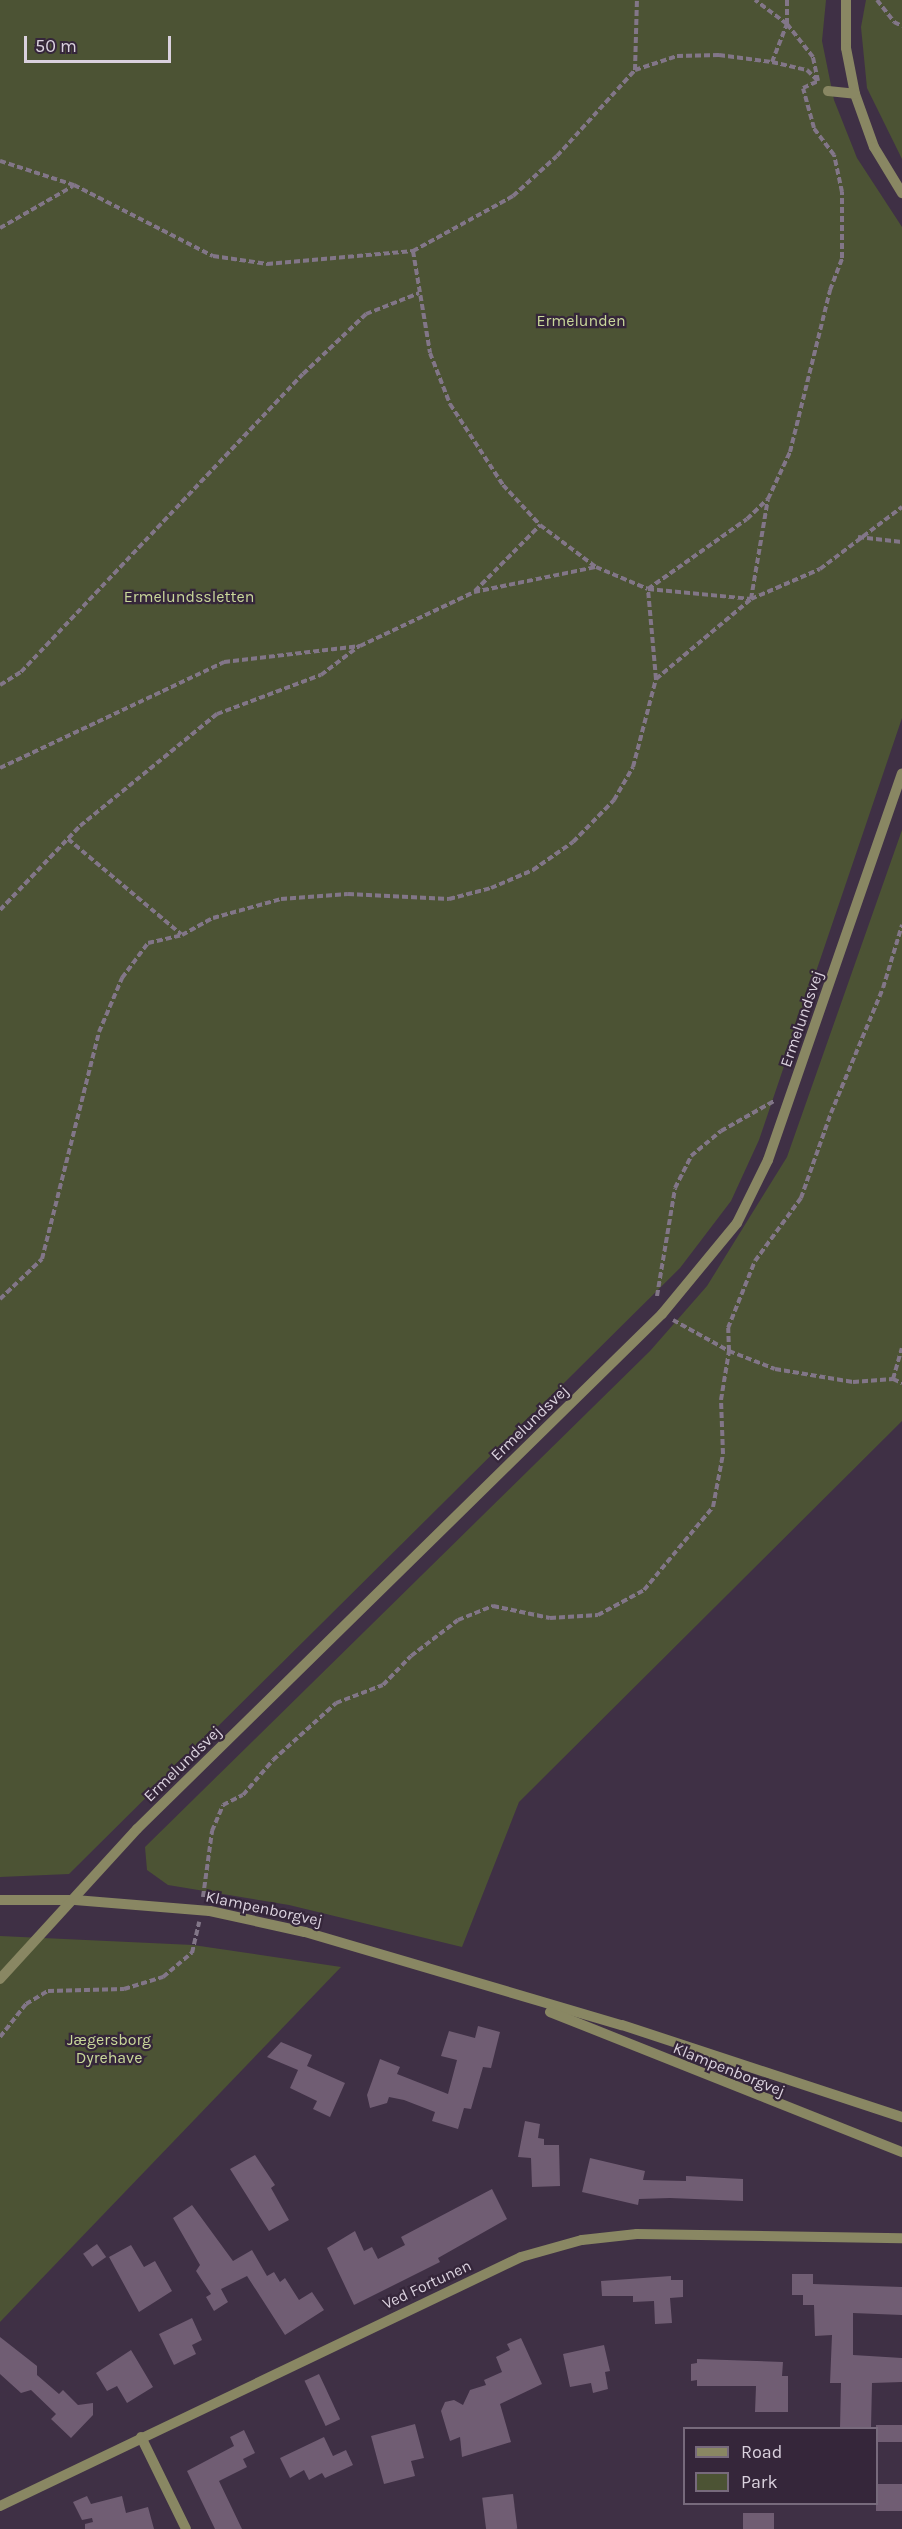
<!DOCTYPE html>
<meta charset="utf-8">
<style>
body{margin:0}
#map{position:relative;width:902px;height:2529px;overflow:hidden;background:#3f3045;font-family:Karla,sans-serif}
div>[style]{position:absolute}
.green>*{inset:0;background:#4c5334}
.building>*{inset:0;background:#705d73;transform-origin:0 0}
.path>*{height:4px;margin-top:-2px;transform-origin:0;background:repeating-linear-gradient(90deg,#827688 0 6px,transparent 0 9px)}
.minor>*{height:10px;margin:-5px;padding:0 5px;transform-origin:5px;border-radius:5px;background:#898763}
span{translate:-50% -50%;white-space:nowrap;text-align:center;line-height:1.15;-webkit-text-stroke:4.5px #35263a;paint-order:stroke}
.park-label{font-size:16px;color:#c9d89a}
.street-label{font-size:16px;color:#dad1de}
.legend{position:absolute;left:683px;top:2427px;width:195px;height:78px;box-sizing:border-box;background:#35263a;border:2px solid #776a7c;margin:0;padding:8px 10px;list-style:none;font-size:18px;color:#dad1de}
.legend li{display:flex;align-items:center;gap:12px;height:30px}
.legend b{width:30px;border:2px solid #776a7c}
.scale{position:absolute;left:24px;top:36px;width:147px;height:27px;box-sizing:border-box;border:3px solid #dad1de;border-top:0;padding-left:8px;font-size:18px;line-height:21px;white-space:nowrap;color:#dad1de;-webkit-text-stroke:4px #35263a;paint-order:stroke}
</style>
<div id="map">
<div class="green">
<i style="clip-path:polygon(0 0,826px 0,822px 41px,834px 100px,857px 158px,902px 227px,902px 718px,759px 1140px,731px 1201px,680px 1268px,69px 1874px,0 1877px)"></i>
<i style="clip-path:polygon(866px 0,902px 0,902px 159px,867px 88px,861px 27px)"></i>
<i style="clip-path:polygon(902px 830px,902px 1421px,519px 1802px,462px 1947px,289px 1905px,168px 1885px,147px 1870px,145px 1847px,650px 1351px,707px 1286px,787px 1157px)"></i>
<i style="clip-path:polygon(0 1936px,193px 1945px,341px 1967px,0 2322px)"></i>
</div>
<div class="building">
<i style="clip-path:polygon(478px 2026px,500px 2032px,491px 2068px,483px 2067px,471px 2109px,464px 2108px,458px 2129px,432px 2121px,435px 2112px,404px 2100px,389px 2097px,387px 2103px,370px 2108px,367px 2095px,380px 2059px,400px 2067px,397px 2074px,448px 2094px,457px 2060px,441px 2056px,449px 2031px,475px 2038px)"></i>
<i style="clip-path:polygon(281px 2042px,312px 2055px,307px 2066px,345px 2083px,330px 2117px,313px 2109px,317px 2101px,290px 2088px,298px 2070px,267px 2057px)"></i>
<i style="clip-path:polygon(525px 2121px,540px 2124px,538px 2138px,544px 2139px,544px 2145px,559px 2145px,560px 2186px,532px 2187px,531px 2158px,518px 2157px)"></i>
<i style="clip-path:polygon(255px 2155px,275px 2185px,271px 2188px,289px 2220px,269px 2231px,230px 2169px)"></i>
<i style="clip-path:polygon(590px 2158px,645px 2171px,643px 2180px,686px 2181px,686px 2176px,743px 2179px,743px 2201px,670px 2198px,639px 2199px,638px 2205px,582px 2192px)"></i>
<i style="clip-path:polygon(492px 2189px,507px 2219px,438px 2258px,440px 2262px,354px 2305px,327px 2248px,355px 2231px,364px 2251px,372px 2247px,378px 2259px,405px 2245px,401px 2237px)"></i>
<i style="clip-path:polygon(192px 2205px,233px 2261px,252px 2250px,267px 2276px,274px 2272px,280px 2282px,285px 2278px,299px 2300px,312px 2292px,324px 2310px,285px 2335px,247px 2276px,221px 2289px,228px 2302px,214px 2311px,206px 2297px,211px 2294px,196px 2271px,200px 2265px,173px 2218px)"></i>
<i style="left:97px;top:2244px;width:16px;height:17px;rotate:55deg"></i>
<i style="clip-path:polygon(131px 2245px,144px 2267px,155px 2261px,172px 2291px,139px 2312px,109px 2257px)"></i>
<i style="clip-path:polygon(792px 2274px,813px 2274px,813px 2284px,902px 2287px,902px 2315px,853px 2313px,853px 2355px,902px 2358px,902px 2382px,872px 2383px,871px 2428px,840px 2428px,841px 2383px,830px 2383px,832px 2335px,815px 2336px,814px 2305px,803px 2305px,803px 2295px,792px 2295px)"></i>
<i style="clip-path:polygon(671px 2276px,671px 2280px,683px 2280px,683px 2297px,670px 2298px,672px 2323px,655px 2324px,654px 2301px,633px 2302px,633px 2296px,602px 2296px,601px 2281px)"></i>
<i style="clip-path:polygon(192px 2318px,202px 2340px,192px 2345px,196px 2354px,174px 2365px,159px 2334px)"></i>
<i style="clip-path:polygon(0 2337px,37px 2366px,37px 2375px,59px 2394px,63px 2390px,78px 2405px,93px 2403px,93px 2415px,71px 2438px,51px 2419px,56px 2414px,31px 2390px,21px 2393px,0 2374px)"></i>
<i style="clip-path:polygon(521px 2338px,542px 2384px,500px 2404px,511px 2442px,462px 2457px,460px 2437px,450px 2441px,441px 2411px,445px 2402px,454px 2400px,463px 2405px,470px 2390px,486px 2385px,484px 2380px,502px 2372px,496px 2357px,510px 2350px,507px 2344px)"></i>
<i style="clip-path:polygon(604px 2345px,610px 2371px,605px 2372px,608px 2389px,593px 2393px,591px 2383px,570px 2387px,563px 2354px)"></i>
<i style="clip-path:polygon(131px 2350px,153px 2387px,127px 2403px,117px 2386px,107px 2391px,96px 2373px)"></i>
<i style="clip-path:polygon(697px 2359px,783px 2362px,782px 2376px,788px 2376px,788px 2412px,755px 2412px,756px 2386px,697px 2386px,697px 2380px,691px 2381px,691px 2364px,697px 2363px)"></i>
<i style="left:319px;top:2374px;width:50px;height:16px;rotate:65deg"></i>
<i style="clip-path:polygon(415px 2424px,424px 2458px,411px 2461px,415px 2476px,384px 2484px,371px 2436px)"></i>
<i style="left:876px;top:2425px;width:26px;height:17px"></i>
<i style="clip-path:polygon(244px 2430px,255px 2453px,243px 2459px,247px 2467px,219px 2481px,242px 2529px,215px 2529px,187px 2471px,234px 2446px,230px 2437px)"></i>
<i style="clip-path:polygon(324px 2437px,333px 2456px,346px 2450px,353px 2465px,325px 2478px,322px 2473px,309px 2480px,304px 2470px,290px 2478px,280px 2458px)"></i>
<i style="left:876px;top:2484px;width:26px;height:27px"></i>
<i style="left:513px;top:2494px;width:35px;height:31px;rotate:83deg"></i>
<i style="clip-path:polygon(87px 2496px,91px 2504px,122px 2496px,126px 2513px,148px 2507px,154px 2529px,85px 2529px,85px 2524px,93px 2522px,92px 2518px,82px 2520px,73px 2502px)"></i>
<i style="left:774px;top:2513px;width:16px;height:31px;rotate:90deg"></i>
</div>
<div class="path">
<i style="left:877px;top:0;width:28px;rotate:52deg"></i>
<i style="left:894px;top:22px;width:9px;rotate:27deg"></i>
<i style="left:772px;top:62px;width:36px;rotate:13deg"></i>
<i style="left:807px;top:70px;width:14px;rotate:45deg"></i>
<i style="left:635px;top:70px;width:70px;rotate:-88.4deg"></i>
<i style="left:0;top:161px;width:78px;rotate:18deg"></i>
<i style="left:74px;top:185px;width:156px;rotate:27.1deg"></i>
<i style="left:213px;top:256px;width:55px;rotate:8.4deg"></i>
<i style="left:267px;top:264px;width:147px;rotate:-5.1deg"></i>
<i style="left:413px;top:251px;width:114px;rotate:-28.8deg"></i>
<i style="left:513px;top:196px;width:59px;rotate:-42.3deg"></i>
<i style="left:557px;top:156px;width:116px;rotate:-47.8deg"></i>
<i style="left:635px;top:70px;width:44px;rotate:-18.4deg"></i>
<i style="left:677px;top:56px;width:42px;rotate:-1.4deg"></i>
<i style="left:719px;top:55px;width:53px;rotate:7.5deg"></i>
<i style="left:772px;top:62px;width:41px;rotate:-68.5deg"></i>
<i style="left:787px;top:24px;width:24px;rotate:-90deg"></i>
<i style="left:0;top:228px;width:84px;rotate:-29.9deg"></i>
<i style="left:413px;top:251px;width:103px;rotate:80.5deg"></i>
<i style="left:430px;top:353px;width:55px;rotate:68.6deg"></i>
<i style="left:450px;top:404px;width:97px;rotate:56.8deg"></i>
<i style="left:503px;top:485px;width:54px;rotate:47.2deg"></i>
<i style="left:540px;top:525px;width:70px;rotate:36.9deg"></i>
<i style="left:596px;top:567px;width:56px;rotate:22.9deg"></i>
<i style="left:648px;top:589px;width:103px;rotate:5.5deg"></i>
<i style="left:858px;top:537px;width:44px;rotate:6.5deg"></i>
<i style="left:475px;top:591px;width:93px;rotate:-45.4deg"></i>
<i style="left:751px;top:599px;width:101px;rotate:-80.4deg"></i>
<i style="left:768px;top:499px;width:52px;rotate:-64.9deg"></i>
<i style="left:790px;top:452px;width:167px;rotate:-76.1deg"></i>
<i style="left:830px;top:290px;width:34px;rotate:-69deg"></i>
<i style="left:842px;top:258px;width:66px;rotate:-90deg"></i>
<i style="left:842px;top:192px;width:38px;rotate:-102deg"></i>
<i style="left:834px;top:155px;width:34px;rotate:-127deg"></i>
<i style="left:814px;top:128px;width:41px;rotate:-105.4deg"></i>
<i style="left:803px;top:88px;width:17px;rotate:-25deg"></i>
<i style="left:818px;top:81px;width:25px;rotate:-102deg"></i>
<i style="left:813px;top:57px;width:42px;rotate:-128.2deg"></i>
<i style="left:787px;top:24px;width:40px;rotate:-143deg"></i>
<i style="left:656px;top:679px;width:124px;rotate:-40.1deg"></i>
<i style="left:751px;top:599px;width:75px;rotate:-23.5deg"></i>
<i style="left:820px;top:569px;width:103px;rotate:-37.1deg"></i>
<i style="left:0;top:685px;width:25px;rotate:-32deg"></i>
<i style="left:21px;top:672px;width:410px;rotate:-46.6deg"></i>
<i style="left:303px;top:374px;width:87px;rotate:-43.6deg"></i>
<i style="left:366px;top:314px;width:57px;rotate:-21.6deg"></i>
<i style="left:0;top:768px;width:248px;rotate:-25.3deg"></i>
<i style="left:224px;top:662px;width:137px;rotate:-6.7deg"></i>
<i style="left:360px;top:646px;width:126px;rotate:-25.3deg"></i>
<i style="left:474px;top:592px;width:125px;rotate:-11.6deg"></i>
<i style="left:68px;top:839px;width:148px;rotate:40.1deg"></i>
<i style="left:0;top:910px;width:116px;rotate:-46.4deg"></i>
<i style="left:80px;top:826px;width:177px;rotate:-39.3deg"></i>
<i style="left:217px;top:714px;width:111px;rotate:-20.6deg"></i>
<i style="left:321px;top:675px;width:48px;rotate:-37.3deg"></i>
<i style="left:657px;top:1296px;width:109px;rotate:-80.5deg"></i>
<i style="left:675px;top:1188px;width:36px;rotate:-63deg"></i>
<i style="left:691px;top:1156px;width:39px;rotate:-40deg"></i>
<i style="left:721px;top:1131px;width:61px;rotate:-29.5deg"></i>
<i style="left:0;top:1299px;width:58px;rotate:-43.6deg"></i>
<i style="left:42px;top:1259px;width:234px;rotate:-75.9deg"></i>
<i style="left:99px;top:1032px;width:59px;rotate:-66.9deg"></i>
<i style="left:122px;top:978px;width:44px;rotate:-53.4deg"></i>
<i style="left:148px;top:943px;width:35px;rotate:-13deg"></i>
<i style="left:182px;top:935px;width:35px;rotate:-29deg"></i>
<i style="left:213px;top:918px;width:71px;rotate:-15.6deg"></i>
<i style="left:281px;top:899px;width:67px;rotate:-4.3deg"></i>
<i style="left:348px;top:894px;width:101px;rotate:2.8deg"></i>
<i style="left:449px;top:899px;width:43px;rotate:-14.7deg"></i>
<i style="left:491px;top:888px;width:46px;rotate:-23.2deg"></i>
<i style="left:533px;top:870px;width:49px;rotate:-35deg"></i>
<i style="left:573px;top:842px;width:59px;rotate:-45.7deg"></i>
<i style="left:614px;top:800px;width:38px;rotate:-60deg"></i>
<i style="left:633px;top:767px;width:91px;rotate:-75.4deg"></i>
<i style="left:656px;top:679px;width:90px;rotate:-95.1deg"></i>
<i style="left:648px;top:589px;width:121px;rotate:-35.3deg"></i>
<i style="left:747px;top:519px;width:29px;rotate:-44deg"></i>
<i style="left:673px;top:1320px;width:64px;rotate:29deg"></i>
<i style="left:729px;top:1351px;width:49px;rotate:21.4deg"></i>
<i style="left:775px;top:1369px;width:79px;rotate:9.5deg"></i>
<i style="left:853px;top:1382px;width:40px;rotate:-4.3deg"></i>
<i style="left:893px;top:1379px;width:10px;rotate:24deg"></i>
<i style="left:893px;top:1379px;width:32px;rotate:-74deg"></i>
<i style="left:203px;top:1897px;width:67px;rotate:-82.2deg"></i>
<i style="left:212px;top:1831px;width:28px;rotate:-67deg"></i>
<i style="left:223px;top:1805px;width:22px;rotate:-27deg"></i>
<i style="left:243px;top:1795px;width:46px;rotate:-49.4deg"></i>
<i style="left:273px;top:1760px;width:85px;rotate:-42.1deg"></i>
<i style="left:336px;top:1703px;width:50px;rotate:-21deg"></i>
<i style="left:383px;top:1685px;width:40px;rotate:-46deg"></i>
<i style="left:411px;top:1656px;width:59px;rotate:-37.5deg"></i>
<i style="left:458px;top:1620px;width:38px;rotate:-22deg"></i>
<i style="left:493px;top:1606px;width:58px;rotate:11.9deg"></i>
<i style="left:550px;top:1618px;width:48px;rotate:-3.6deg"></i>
<i style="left:598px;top:1615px;width:52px;rotate:-28.5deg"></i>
<i style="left:644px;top:1590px;width:108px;rotate:-50.3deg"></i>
<i style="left:713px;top:1507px;width:54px;rotate:-79.3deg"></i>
<i style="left:723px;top:1454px;width:54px;rotate:-92.1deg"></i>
<i style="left:721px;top:1400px;width:50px;rotate:-80.7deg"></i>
<i style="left:729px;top:1351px;width:23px;rotate:-92deg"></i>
<i style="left:728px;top:1328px;width:72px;rotate:-68.1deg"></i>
<i style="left:755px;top:1261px;width:78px;rotate:-53.9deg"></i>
<i style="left:801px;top:1198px;width:90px;rotate:-70.6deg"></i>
<i style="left:831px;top:1113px;width:135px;rotate:-67.4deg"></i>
<i style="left:883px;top:988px;width:66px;rotate:-73.2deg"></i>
<i style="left:0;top:2037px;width:42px;rotate:-51.8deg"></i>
<i style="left:26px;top:2004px;width:26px;rotate:-31deg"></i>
<i style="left:48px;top:1991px;width:76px;rotate:-1.5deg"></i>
<i style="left:124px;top:1989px;width:41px;rotate:-17.1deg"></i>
<i style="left:163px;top:1977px;width:38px;rotate:-40deg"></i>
<i style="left:192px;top:1953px;width:32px;rotate:-77deg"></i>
</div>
<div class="minor">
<i style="left:846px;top:0;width:48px;rotate:90deg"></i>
<i style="left:846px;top:48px;width:47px;rotate:78.9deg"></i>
<i style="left:855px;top:94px;width:56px;rotate:70.3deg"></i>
<i style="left:874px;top:147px;width:54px;rotate:58.7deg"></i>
<i style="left:828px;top:91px;width:27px;rotate:6deg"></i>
<i style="left:0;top:1900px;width:75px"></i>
<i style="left:75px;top:1900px;width:135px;rotate:4.7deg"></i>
<i style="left:210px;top:1911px;width:97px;rotate:12.5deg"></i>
<i style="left:305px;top:1932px;width:330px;rotate:16.4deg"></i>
<i style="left:622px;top:2025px;width:295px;rotate:18.2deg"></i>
<i style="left:0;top:1979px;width:203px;rotate:-47.6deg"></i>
<i style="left:137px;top:1829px;width:735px;rotate:-44.45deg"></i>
<i style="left:662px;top:1314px;width:118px;rotate:-50.5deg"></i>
<i style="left:737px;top:1223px;width:70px;rotate:-63.8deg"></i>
<i style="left:768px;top:1160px;width:409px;rotate:-70.9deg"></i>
<i style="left:550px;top:2012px;width:379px;rotate:21.7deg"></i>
<i style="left:141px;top:2437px;width:102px;rotate:63.9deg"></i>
<i style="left:0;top:2506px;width:577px;rotate:-25.54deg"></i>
<i style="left:521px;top:2257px;width:63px;rotate:-15.6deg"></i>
<i style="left:582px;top:2240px;width:55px;rotate:-6.2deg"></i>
<i style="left:637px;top:2234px;width:265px;rotate:0.9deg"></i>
</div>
<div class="park-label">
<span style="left:581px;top:321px">Ermelunden</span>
<span style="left:189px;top:597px">Ermelundssletten</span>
<span style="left:109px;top:2049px">Jægersborg<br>Dyrehave</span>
</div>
<div class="street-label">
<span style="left:802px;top:1019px;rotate:-71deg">Ermelundsvej</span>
<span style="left:530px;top:1423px;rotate:-44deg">Ermelundsvej</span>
<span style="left:183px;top:1764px;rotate:-44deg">Ermelundsvej</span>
<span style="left:264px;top:1909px;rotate:12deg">Klampenborgvej</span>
<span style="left:729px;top:2070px;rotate:22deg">Klampenborgvej</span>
<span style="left:427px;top:2285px;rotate:-25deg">Ved Fortunen</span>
</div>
<ul class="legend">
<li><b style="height:8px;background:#898763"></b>Road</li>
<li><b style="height:16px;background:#4c5334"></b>Park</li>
</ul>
<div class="scale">50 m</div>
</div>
